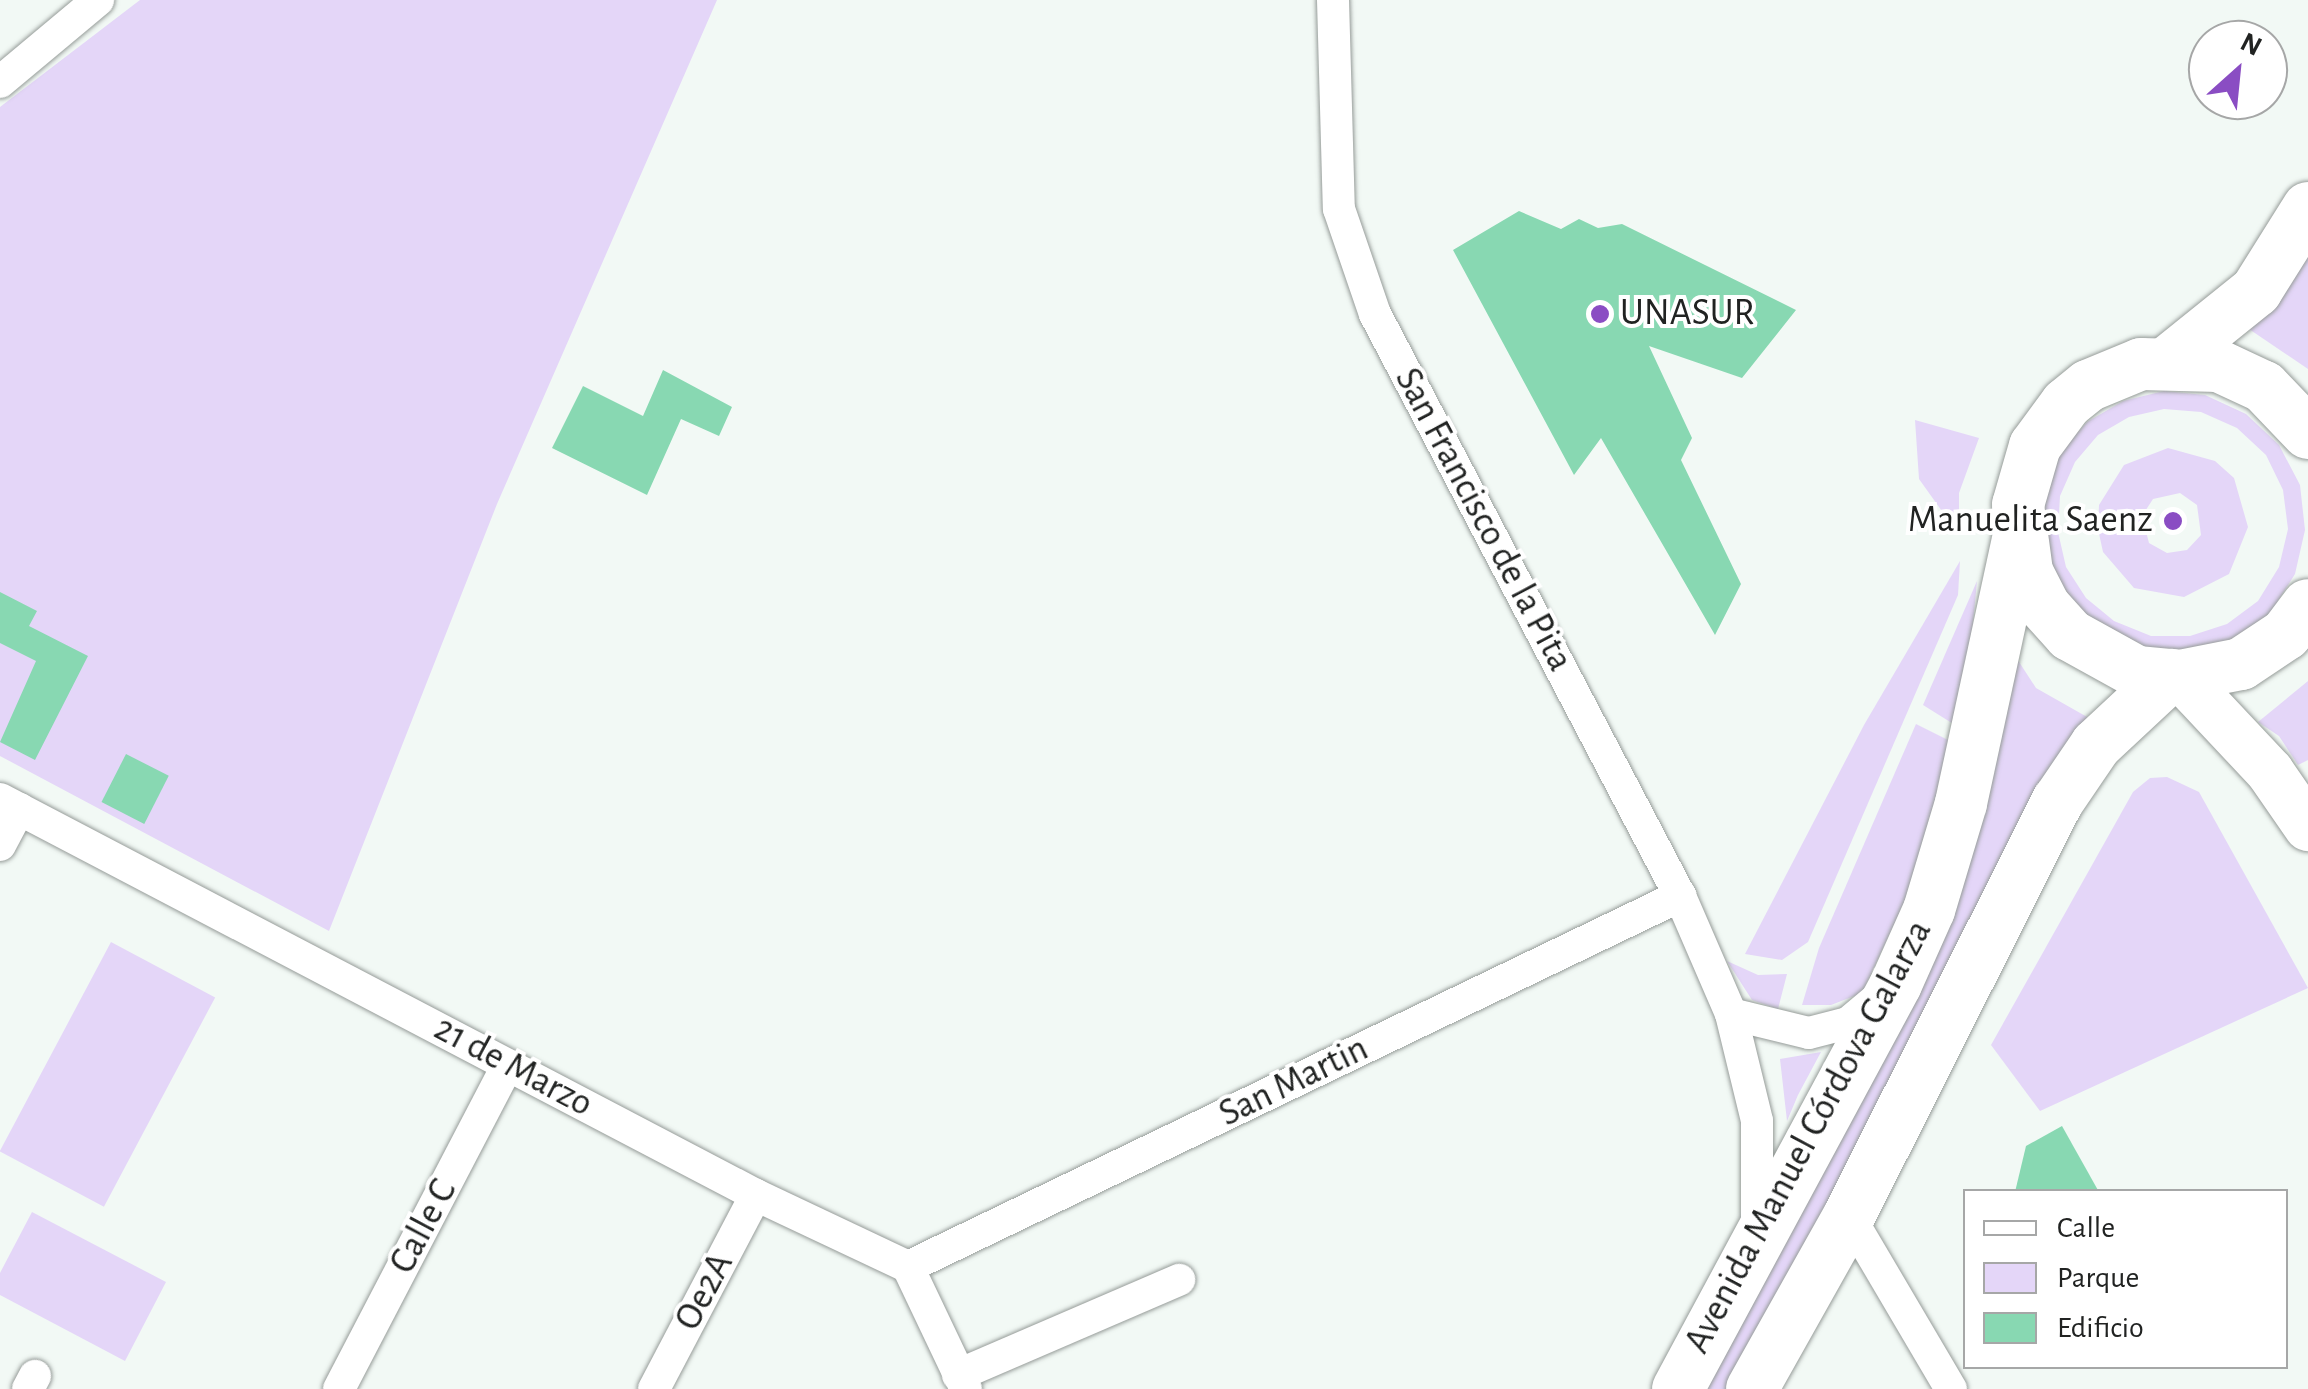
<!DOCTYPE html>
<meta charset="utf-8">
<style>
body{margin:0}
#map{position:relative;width:2308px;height:1389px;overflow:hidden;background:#f2f9f5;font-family:"Alegreya Sans",sans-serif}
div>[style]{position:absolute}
.green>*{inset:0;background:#e4d6f8;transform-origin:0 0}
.building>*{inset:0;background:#88d8b2;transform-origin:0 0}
.roads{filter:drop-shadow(0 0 2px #969c99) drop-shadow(0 0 2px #969c99)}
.minor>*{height:32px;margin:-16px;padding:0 16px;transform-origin:16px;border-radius:16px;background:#fff}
.secondary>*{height:48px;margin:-24px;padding:0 24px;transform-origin:24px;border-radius:24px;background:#fff}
.primary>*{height:52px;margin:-26px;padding:0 26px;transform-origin:26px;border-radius:26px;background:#fff}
.dots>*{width:28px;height:28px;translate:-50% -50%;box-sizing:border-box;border:5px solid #fff;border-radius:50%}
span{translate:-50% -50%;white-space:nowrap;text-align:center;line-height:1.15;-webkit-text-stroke:8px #fff;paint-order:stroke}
.poi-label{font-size:38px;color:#212322}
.left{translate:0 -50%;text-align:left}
.right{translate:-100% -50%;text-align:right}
.street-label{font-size:38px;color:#212322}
.legend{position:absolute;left:1963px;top:1189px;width:325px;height:180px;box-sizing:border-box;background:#fff;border:2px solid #a6a7a7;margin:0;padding:12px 18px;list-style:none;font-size:30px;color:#212322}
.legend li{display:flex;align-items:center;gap:20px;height:50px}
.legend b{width:50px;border:2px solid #a6a7a7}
.north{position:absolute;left:2188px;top:20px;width:100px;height:100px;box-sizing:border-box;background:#fff;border:2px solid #a6a7a7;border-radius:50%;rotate:27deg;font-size:28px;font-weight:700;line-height:40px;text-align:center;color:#212322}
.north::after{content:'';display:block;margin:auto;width:35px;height:45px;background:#8a4dc3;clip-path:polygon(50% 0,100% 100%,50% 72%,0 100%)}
</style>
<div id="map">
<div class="green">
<i style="clip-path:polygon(140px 0,717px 0,497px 504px,329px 931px,0 756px,0 107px)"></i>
<i style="clip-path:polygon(2308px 242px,2308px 369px,2246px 327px)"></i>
<i style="clip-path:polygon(evenodd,2164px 391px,2205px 395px,2246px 414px,2279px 445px,2300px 485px,2305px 530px,2295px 574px,2271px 612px,2235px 640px,2193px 654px,2147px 652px,2105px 636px,2051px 574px,2041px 534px,2044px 492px,2059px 454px,2087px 422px,2123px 401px,2164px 391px,2164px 409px,2201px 412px,2237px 428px,2266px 455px,2283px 490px,2288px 529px,2279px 567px,2258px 601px,2227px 624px,2190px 636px,2151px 636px,2114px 621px,2086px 598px,2066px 567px,2058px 532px,2060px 496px,2075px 462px,2098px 435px,2129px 417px,2164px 409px)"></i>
<i style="clip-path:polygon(1915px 420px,1979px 438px,1959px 493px,1959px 535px,1919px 479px)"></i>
<i style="clip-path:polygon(evenodd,2168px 448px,2215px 461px,2234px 478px,2248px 527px,2229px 574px,2184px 597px,2134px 588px,2103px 552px,2098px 529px,2099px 505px,2124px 465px,2168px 448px,2180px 493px,2197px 505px,2201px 535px,2187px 550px,2167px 553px,2149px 543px,2142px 516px,2153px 499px,2180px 493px)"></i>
<i style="clip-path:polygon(1960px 561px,1958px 595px,1808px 942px,1782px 960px,1745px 954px,1864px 725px)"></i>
<i style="clip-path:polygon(1977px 581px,1969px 666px,1955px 725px,1923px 705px)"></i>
<i style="clip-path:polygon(2010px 648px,2036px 688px,2096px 722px,1728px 1389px,1694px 1389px,1736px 1308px)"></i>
<i style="clip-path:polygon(2308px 681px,2308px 760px,2298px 765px,2279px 736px,2258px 722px)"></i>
<i style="clip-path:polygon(1916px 724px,1952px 742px,1905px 901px,1862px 993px,1831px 1005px,1802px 1005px,1819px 948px)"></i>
<i style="clip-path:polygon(2167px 777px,2199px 792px,2308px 988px,2040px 1111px,1991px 1045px,2133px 792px,2150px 778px)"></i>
<i style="left:111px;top:942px;width:118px;height:237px;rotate:28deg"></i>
<i style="clip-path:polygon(1727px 961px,1758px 975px,1787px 974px,1778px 1009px,1752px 1000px)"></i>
<i style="clip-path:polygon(1821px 1052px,1798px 1095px,1787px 1121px,1780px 1059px)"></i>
<i style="clip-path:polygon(32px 1212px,166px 1282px,125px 1361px,0 1295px,0 1273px)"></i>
</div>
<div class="building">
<i style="clip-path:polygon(1519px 211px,1561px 229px,1579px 219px,1598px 228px,1622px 224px,1796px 310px,1742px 378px,1649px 346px,1692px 438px,1681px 460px,1741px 584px,1715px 635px,1601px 438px,1574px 475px,1453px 250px)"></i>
<i style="clip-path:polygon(663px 370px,732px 407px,719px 436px,681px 419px,647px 495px,552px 448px,583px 386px,643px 416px)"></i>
<i style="clip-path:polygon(0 592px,37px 611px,29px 626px,88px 656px,35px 760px,0 742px,36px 661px,0 643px)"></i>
<i style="left:126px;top:754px;width:48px;height:54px;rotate:27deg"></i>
<i style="clip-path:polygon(2062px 1126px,2099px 1192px,2015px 1192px,2026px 1146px)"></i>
</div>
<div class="roads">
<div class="minor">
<i style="left:1333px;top:0;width:209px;rotate:88.4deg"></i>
<i style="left:1339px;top:209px;width:111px;rotate:71.1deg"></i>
<i style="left:1375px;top:314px;width:657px;rotate:62.34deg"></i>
<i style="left:1680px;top:896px;width:129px;rotate:66.6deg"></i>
<i style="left:1731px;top:1014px;width:110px;rotate:76.3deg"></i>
<i style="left:1757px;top:1121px;width:110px;rotate:90deg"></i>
<i style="left:0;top:82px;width:128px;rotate:-39.9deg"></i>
<i style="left:0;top:799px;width:853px;rotate:27.65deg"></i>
<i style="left:756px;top:1195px;width:168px;rotate:25.3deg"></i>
<i style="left:908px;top:1267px;width:135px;rotate:64.6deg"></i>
<i style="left:0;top:845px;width:41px;rotate:-62.2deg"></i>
<i style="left:1731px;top:1014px;width:80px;rotate:13.7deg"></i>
<i style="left:1809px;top:1033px;width:40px;rotate:-14.4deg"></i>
<i style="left:1848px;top:1023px;width:39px;rotate:-40deg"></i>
<i style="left:1849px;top:1216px;width:201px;rotate:59.5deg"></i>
<i style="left:908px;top:1267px;width:857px;rotate:-25.67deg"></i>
<i style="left:958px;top:1375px;width:241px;rotate:-23.3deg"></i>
<i style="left:28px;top:1389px;width:15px;rotate:-62deg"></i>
<i style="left:339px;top:1389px;width:365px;rotate:-62.5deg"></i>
<i style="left:654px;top:1389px;width:219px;rotate:-62.3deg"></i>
</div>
<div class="secondary">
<i style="left:2180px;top:676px;width:132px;rotate:46.8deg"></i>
<i style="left:2270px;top:772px;width:67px;rotate:55.4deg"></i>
</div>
<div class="primary">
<i style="left:2169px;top:361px;width:112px;rotate:-38.8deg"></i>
<i style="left:2256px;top:291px;width:98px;rotate:-57.9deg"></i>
<i style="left:2308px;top:433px;width:64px;rotate:-133.7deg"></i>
<i style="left:2264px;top:387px;width:50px;rotate:-155deg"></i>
<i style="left:2219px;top:366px;width:78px;rotate:-178.5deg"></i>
<i style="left:2141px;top:364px;width:57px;rotate:157.5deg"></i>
<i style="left:2088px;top:386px;width:28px;rotate:141deg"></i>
<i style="left:2066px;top:404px;width:52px;rotate:126.4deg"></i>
<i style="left:2035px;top:446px;width:61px;rotate:106.1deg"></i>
<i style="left:2018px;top:505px;width:68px;rotate:82.3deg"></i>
<i style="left:2027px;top:572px;width:38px;rotate:63deg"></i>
<i style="left:2044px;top:606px;width:39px;rotate:48deg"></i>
<i style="left:2070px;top:635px;width:77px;rotate:28.9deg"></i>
<i style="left:2137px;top:672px;width:43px;rotate:5.3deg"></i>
<i style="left:2180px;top:676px;width:62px;rotate:-11.1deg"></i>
<i style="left:2241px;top:664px;width:54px;rotate:-33.7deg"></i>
<i style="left:2286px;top:634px;width:36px;rotate:-53deg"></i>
<i style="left:1678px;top:1389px;width:460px;rotate:-61.7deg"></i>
<i style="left:1896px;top:984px;width:81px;rotate:-66deg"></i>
<i style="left:1929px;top:910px;width:112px;rotate:-73.3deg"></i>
<i style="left:1961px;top:803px;width:275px;rotate:-77.8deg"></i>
<i style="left:1752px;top:1389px;width:198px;rotate:-60.7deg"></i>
<i style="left:1849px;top:1216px;width:465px;rotate:-63.3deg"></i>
<i style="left:2058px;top:801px;width:68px;rotate:-55.8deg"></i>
<i style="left:2096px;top:745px;width:103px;rotate:-43deg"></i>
</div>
</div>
<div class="dots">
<i style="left:1600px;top:314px;background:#8a4dc3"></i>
<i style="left:2173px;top:521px;background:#8a4dc3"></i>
</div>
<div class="poi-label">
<span class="left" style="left:1620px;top:314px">UNASUR</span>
<span class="right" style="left:2153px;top:521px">Manuelita Saenz</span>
</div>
<div class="street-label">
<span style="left:1483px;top:520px;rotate:62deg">San Francisco de la Pita</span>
<span style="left:513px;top:1067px;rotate:28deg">21 de Marzo</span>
<span style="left:1294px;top:1082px;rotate:-26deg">San Martin</span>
<span style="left:1809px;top:1137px;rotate:-62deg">Avenida Manuel Córdova Galarza</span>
<span style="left:424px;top:1227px;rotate:-62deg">Calle C</span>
<span style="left:705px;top:1292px;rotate:-62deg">Oe2A</span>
</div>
<ul class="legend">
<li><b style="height:12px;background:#fff"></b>Calle</li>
<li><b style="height:28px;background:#e4d6f8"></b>Parque</li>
<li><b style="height:28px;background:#88d8b2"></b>Edificio</li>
</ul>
<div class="north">N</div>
</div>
